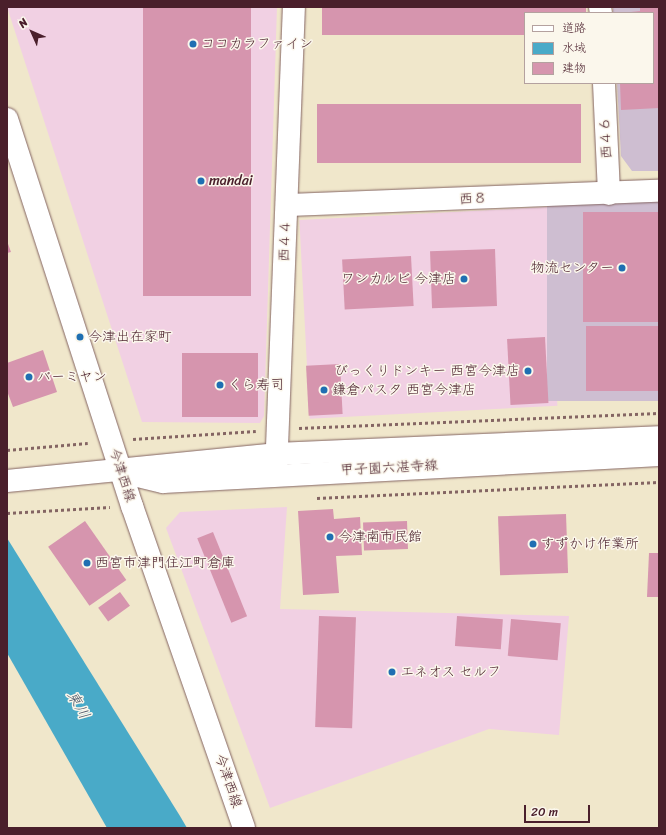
<!DOCTYPE html>
<meta charset="utf-8">
<style>
body{margin:0}
#map{position:relative;width:666px;height:835px;overflow:hidden;background:#f0e7cb;font-family:Sriracha,"Klee One",sans-serif}
div>[style]{position:absolute}
.built>*{inset:0;background:#f1d0e3;transform-origin:0 0}
.industrial>*{inset:0;background:#cebed1;transform-origin:0 0}
.water>*{inset:0;background:#49aac8}
.building>*{inset:0;background:#d695ae;transform-origin:0 0}
.path>*{height:2.5px;margin-top:-1.25px;transform-origin:0;background:repeating-linear-gradient(90deg,#846563 0 3px,transparent 0 6px)}
.roads{filter:drop-shadow(0 0 1px #846563) drop-shadow(0 0 1px #846563)}
.minor>*{height:22px;margin:-11px;padding:0 11px;transform-origin:11px;border-radius:11px;background:#fff}
.major>*{height:22px;margin:-11px;padding:0 11px;transform-origin:11px;border-radius:11px;background:#fff}
.dots>*{width:11px;height:11px;translate:-50% -50%;box-sizing:border-box;border:2px solid #fbf7ec;border-radius:50%}
span{translate:-50% -50%;white-space:nowrap;text-align:center;line-height:1.15;-webkit-text-stroke:3px #fbf7ec;paint-order:stroke}
.poi-label{font-size:14px;color:#4a1f2b}
.left{translate:0 -50%;text-align:left}
.right{translate:-100% -50%;text-align:right}
.street-label{font-size:14px;color:#4a1f2b}
.water-label{font-size:15px;color:#4a576a;font-style:italic}
.frame{position:absolute;inset:0;border:8px solid #4a1f2b;pointer-events:none}
.legend{position:absolute;left:524px;top:12px;width:130px;height:72px;box-sizing:border-box;background:#fbf7ec;border:1px solid #b4a19f;margin:0;padding:5px 7px;list-style:none;font-size:12px;color:#4a1f2b}
.legend li{display:flex;align-items:center;gap:8px;height:20px}
.legend b{width:20px;border:1px solid #b4a19f}
.north{position:absolute;left:12px;top:12px;width:40px;height:40px;-webkit-text-stroke:3px #fbf7ec;paint-order:stroke;rotate:315deg;font-size:11px;font-weight:700;line-height:16px;text-align:center;color:#4a1f2b}
.north::after{content:'';display:block;margin:auto;width:14px;height:18px;background:#4a1f2b;clip-path:polygon(50% 0,100% 100%,50% 72%,0 100%)}
.scale{position:absolute;left:524px;top:805px;width:66px;height:18px;box-sizing:border-box;border:2px solid #4a1f2b;border-top:0;padding-left:5px;font-size:12px;line-height:14px;white-space:nowrap;color:#4a1f2b;-webkit-text-stroke:3px #fbf7ec;paint-order:stroke}
</style>
<div id="map">
<div class="built">
<i style="clip-path:polygon(7px 7px,277px 7px,264px 416px,260px 423px,142px 422px)"></i>
<i style="left:547px;top:207px;width:199px;height:248px;rotate:87deg"></i>
<i style="clip-path:polygon(287px 507px,280px 609px,569px 616px,559px 735px,489px 729px,270px 808px,166px 528px,180px 512px)"></i>
</div>
<div class="industrial">
<i style="clip-path:polygon(613px 7px,659px 7px,659px 171px,632px 171px,621px 156px,617px 83px,653px 83px,653px 13px,613px 13px)"></i>
<i style="left:659px;top:201px;width:200px;height:112px;rotate:90deg"></i>
</div>
<div class="water">
<i style="clip-path:polygon(7px 538px,180px 816px,187px 828px,107px 828px,7px 653px)"></i>
</div>
<div class="building">
<i style="left:143px;top:7px;width:108px;height:289px"></i>
<i style="clip-path:polygon(322px 7px,586px 7px,586px 13px,525px 13px,525px 35px,322px 35px)"></i>
<i style="clip-path:polygon(640px 7px,659px 7px,659px 108px,621px 110px,620px 83px,653px 83px,653px 13px,622px 13px,640px 11px)"></i>
<i style="left:317px;top:104px;width:264px;height:59px"></i>
<i style="left:659px;top:212px;width:110px;height:76px;rotate:90deg"></i>
<i style="clip-path:polygon(7px 241px,11px 252px,7px 253px)"></i>
<i style="left:495px;top:249px;width:57px;height:65px;rotate:88deg"></i>
<i style="left:411px;top:256px;width:50px;height:69px;rotate:87deg"></i>
<i style="left:659px;top:326px;width:65px;height:73px;rotate:90deg"></i>
<i style="left:545px;top:337px;width:66px;height:38px;rotate:87deg"></i>
<i style="clip-path:polygon(43px 350px,57px 392px,13px 407px,7px 391px,7px 363px)"></i>
<i style="left:182px;top:353px;width:76px;height:64px"></i>
<i style="left:340px;top:364px;width:50px;height:34px;rotate:87deg"></i>
<i style="clip-path:polygon(333px 509px,334px 519px,360px 517px,362px 555px,336px 556px,339px 593px,303px 595px,298px 511px)"></i>
<i style="left:566px;top:514px;width:59px;height:68px;rotate:88deg"></i>
<i style="left:85px;top:521px;width:72px;height:45px;rotate:55deg"></i>
<i style="left:407px;top:521px;width:28px;height:44px;rotate:88deg"></i>
<i style="left:213px;top:532px;width:91px;height:17px;rotate:68deg"></i>
<i style="clip-path:polygon(649px 553px,659px 553px,659px 597px,647px 597px)"></i>
<i style="left:120px;top:592px;width:17px;height:27px;rotate:54deg"></i>
<i style="left:319px;top:616px;width:37px;height:111px;rotate:2deg"></i>
<i style="left:457px;top:616px;width:46px;height:30px;rotate:4deg"></i>
<i style="left:511px;top:619px;width:50px;height:37px;rotate:5deg"></i>
</div>
<div class="path">
<i style="left:299px;top:428px;width:360px;rotate:-2.4deg"></i>
<i style="left:133px;top:439px;width:123px;rotate:-3.7deg"></i>
<i style="left:7px;top:450px;width:81px;rotate:-4.9deg"></i>
<i style="left:317px;top:498px;width:342px;rotate:-2.7deg"></i>
<i style="left:7px;top:513px;width:103px;rotate:-3.3deg"></i>
</div>
<div class="roads">
<div class="minor">
<i style="left:600px;top:7px;width:6px;rotate:81deg"></i>
<i style="left:604px;top:83px;width:111px;rotate:87.4deg"></i>
<i style="left:7px;top:119px;width:407px;rotate:72.1deg"></i>
<i style="left:132px;top:506px;width:341px;rotate:70.8deg"></i>
<i style="left:287px;top:205px;width:372px;rotate:-2.2deg"></i>
<i style="left:276px;top:473px;width:466px;rotate:-87.8deg"></i>
</div>
<div class="major">
<i style="left:126px;top:473px;width:38px;rotate:14deg"></i>
<i style="left:163px;top:482px;width:497px;rotate:-3.1deg"></i>
<i style="left:7px;top:481px;width:270px;rotate:-5.7deg"></i>
<i style="left:276px;top:454px;width:383px;rotate:-2.5deg"></i>
</div>
</div>
<div class="dots">
<i style="left:193px;top:44px;background:#1f6fb2"></i>
<i style="left:201px;top:181px;background:#1f6fb2"></i>
<i style="left:622px;top:268px;background:#1f6fb2"></i>
<i style="left:464px;top:279px;background:#1f6fb2"></i>
<i style="left:80px;top:337px;background:#1f6fb2"></i>
<i style="left:528px;top:371px;background:#1f6fb2"></i>
<i style="left:29px;top:377px;background:#1f6fb2"></i>
<i style="left:220px;top:385px;background:#1f6fb2"></i>
<i style="left:324px;top:390px;background:#1f6fb2"></i>
<i style="left:330px;top:537px;background:#1f6fb2"></i>
<i style="left:533px;top:544px;background:#1f6fb2"></i>
<i style="left:87px;top:563px;background:#1f6fb2"></i>
<i style="left:392px;top:672px;background:#1f6fb2"></i>
</div>
<div class="poi-label">
<span class="left" style="left:201px;top:44px">ココカラファイン</span>
<span class="left" style="left:209px;top:181px">mandai</span>
<span class="right" style="left:614px;top:268px">物流センター</span>
<span class="right" style="left:456px;top:279px">ワンカルビ 今津店</span>
<span class="left" style="left:88px;top:337px">今津出在家町</span>
<span class="right" style="left:520px;top:371px">びっくりドンキー 西宮今津店</span>
<span class="left" style="left:37px;top:377px">バーミヤン</span>
<span class="left" style="left:228px;top:385px">くら寿司</span>
<span class="left" style="left:332px;top:390px">鎌倉パスタ 西宮今津店</span>
<span class="left" style="left:338px;top:537px">今津南市民館</span>
<span class="left" style="left:541px;top:544px">すずかけ作業所</span>
<span class="left" style="left:95px;top:563px">西宮市津門住江町倉庫</span>
<span class="left" style="left:400px;top:672px">エネオス セルフ</span>
</div>
<div class="street-label">
<span style="left:606px;top:138px;rotate:-93deg">西４６</span>
<span style="left:473px;top:199px;rotate:-2deg">西８</span>
<span style="left:285px;top:241px;rotate:-88deg">西４４</span>
<span style="left:389px;top:468px;rotate:-3deg">甲子園六湛寺線</span>
<span style="left:122px;top:475px;rotate:72deg">今津西線</span>
<span style="left:228px;top:781px;rotate:71deg">今津西線</span>
</div>
<div class="water-label">
<span style="left:78px;top:705px;rotate:60deg">東川</span>
</div>
<div class="frame"></div>
<ul class="legend">
<li><b style="height:5px;background:#fff"></b>道路</li>
<li><b style="height:11px;background:#49aac8"></b>水域</li>
<li><b style="height:11px;background:#d695ae"></b>建物</li>
</ul>
<div class="north">N</div>
<div class="scale">20 m</div>
</div>
